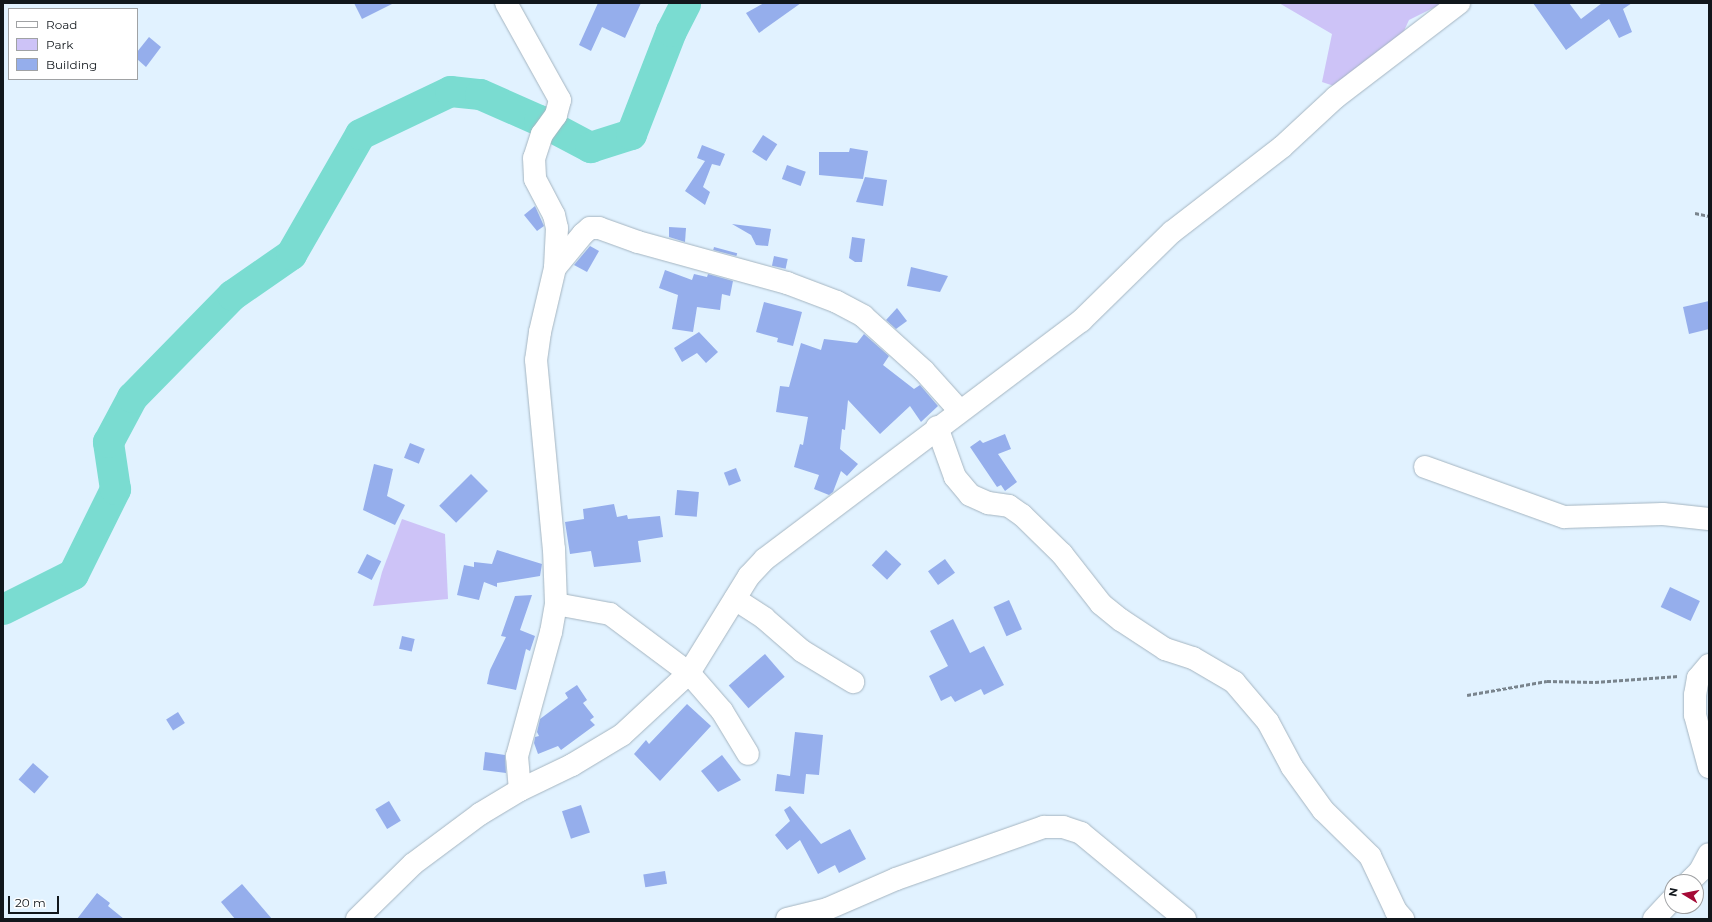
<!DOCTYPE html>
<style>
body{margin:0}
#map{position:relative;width:1712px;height:922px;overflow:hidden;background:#e1f2ff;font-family:Montserrat,sans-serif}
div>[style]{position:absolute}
.green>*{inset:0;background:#cdc3f7}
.river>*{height:31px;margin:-15.5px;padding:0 15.5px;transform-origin:15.5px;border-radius:15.5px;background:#7adcd1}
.building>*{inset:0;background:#95aeec;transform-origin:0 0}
.path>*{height:2.5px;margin-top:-1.25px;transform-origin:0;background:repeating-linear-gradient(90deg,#79848d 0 4px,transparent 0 6px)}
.roads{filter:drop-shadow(0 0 1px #a5b5c1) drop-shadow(0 0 1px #a5b5c1)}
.minor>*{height:22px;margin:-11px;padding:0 11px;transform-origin:11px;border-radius:11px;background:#fff}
span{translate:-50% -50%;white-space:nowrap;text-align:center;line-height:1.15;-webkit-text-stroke:4px #fff;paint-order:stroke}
.frame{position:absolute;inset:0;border:4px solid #11171c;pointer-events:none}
.legend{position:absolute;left:8px;top:8px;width:130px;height:72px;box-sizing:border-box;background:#fff;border:1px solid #a0a2a4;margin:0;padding:5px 7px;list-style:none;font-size:12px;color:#11171c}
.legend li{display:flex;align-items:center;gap:8px;height:20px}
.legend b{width:20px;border:1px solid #a0a2a4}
.north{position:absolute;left:1664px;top:874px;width:40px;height:40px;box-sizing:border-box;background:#fff;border:1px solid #a0a2a4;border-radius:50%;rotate:280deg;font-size:11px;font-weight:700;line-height:16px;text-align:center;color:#11171c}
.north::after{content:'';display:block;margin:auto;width:14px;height:18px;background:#a50a36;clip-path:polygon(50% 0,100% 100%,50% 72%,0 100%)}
.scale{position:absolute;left:8px;top:896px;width:51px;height:18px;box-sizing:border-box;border:2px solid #11171c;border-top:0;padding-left:5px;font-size:12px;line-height:14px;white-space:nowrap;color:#11171c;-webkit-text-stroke:3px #fff;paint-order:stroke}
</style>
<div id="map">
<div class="green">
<i style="clip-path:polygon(1279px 3px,1443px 3px,1409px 20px,1392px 57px,1352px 92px,1322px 82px,1332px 34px)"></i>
<i style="clip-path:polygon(402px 519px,445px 534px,448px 599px,373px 606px,382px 572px)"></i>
</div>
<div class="river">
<i style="left:3px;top:609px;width:78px;rotate:-26.6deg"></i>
<i style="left:73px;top:574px;width:95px;rotate:-63.7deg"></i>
<i style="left:115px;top:489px;width:48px;rotate:-98.5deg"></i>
<i style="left:108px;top:442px;width:51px;rotate:-61.9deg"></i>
<i style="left:132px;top:397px;width:143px;rotate:-45.6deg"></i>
<i style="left:232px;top:295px;width:72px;rotate:-34.8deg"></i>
<i style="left:291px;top:254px;width:138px;rotate:-60.1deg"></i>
<i style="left:360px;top:134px;width:100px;rotate:-25.5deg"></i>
<i style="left:450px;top:91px;width:30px;rotate:6deg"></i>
<i style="left:480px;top:94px;width:64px;rotate:23.8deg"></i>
<i style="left:539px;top:120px;width:58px;rotate:27.9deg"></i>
<i style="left:590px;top:147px;width:43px;rotate:-17.6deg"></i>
<i style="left:631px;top:134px;width:110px;rotate:-68.8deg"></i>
<i style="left:671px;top:31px;width:31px;rotate:-63deg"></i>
</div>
<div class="building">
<i style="clip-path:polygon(354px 3px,394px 3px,362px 19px)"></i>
<i style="clip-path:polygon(598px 3px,641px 3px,625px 38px,602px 27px,591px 51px,579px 45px)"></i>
<i style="clip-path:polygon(764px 3px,801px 3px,759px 33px,746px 13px)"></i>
<i style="clip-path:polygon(1533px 3px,1569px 3px,1581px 19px,1602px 3px,1632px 3px,1623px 9px,1632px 32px,1619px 38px,1609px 19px,1566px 50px)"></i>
<i style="clip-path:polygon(149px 37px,161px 47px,146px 67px,137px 59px,137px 52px)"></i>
<i style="left:763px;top:135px;width:17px;height:20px;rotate:33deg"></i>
<i style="clip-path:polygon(702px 145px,725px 154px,720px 166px,712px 164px,703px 187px,710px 192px,705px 205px,685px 191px,705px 161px,697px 158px)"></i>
<i style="clip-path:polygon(850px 148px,868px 151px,863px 179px,819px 175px,819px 152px,849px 152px)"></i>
<i style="left:787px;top:165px;width:20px;height:15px;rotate:20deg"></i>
<i style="clip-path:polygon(865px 177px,887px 180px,883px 206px,856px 202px)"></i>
<i style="clip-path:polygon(535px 206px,544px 226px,537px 231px,524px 215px)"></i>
<i style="clip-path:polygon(732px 224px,771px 229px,768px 246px,756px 245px,751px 235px)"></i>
<i style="clip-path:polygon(669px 227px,686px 228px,685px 242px,669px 237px)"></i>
<i style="clip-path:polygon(852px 237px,865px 239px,862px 262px,855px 262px,849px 258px)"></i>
<i style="clip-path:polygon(590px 246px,599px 251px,587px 272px,574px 265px)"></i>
<i style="left:714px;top:247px;width:24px;height:3px;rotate:15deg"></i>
<i style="left:774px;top:256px;width:14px;height:10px;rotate:12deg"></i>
<i style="clip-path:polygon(911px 267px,948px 276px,940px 292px,907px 286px)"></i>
<i style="clip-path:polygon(665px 270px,692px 280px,694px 274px,707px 277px,708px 274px,733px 281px,730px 296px,722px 294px,720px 310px,697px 307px,693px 332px,672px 329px,678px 295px,659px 288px)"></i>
<i style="clip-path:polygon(1709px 301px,1709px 329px,1689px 334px,1683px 307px)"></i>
<i style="clip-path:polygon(764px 302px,802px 312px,793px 346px,777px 342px,778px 338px,756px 332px)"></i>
<i style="clip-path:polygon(897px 308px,907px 321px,896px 329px,886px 320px)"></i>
<i style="clip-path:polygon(699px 332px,718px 352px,706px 363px,697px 353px,682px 362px,674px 348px)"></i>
<i style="clip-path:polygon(864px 334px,889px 356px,883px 365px,914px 389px,920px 385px,938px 406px,921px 422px,910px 406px,880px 434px,848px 400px,845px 430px,842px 429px,840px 449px,858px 464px,847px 476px,841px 471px,833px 492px,829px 495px,814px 489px,819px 475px,794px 467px,800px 444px,803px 445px,808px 417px,776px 412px,780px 386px,789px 387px,801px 343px,821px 350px,824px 339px,857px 343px)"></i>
<i style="clip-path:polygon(1005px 434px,1011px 449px,998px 454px,1017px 482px,1005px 491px,1001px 485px,997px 487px,970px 447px,980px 440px,983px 443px)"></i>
<i style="left:410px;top:443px;width:16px;height:16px;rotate:22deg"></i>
<i style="clip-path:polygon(374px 464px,393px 469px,387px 496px,405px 505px,395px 525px,363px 510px)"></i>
<i style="left:736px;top:468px;width:14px;height:13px;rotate:69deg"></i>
<i style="left:471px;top:474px;width:24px;height:45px;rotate:45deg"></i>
<i style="left:677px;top:490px;width:22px;height:25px;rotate:5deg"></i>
<i style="clip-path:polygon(614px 504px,617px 517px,627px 515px,628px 519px,660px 516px,663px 537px,638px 541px,641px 562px,594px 567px,591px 551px,570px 554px,565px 522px,584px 519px,583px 509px)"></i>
<i style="clip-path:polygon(497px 550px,542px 564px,540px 576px,497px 583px,497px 587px,484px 582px,479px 600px,457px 595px,464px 565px,474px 567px,474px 562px,492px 564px)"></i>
<i style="left:886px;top:550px;width:21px;height:21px;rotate:43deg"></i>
<i style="left:367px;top:554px;width:16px;height:21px;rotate:27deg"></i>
<i style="left:945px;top:559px;width:17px;height:21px;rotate:54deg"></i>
<i style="left:1670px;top:587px;width:33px;height:22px;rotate:25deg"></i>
<i style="clip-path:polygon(532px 595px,520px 630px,535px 636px,530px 651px,526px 649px,516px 690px,487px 684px,490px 670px,506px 637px,501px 636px,515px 596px)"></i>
<i style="left:1009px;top:600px;width:32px;height:17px;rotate:66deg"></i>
<i style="clip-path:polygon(953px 619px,970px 653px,984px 646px,1004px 685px,984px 695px,981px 689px,955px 702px,951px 696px,941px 701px,929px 676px,948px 666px,930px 631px)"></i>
<i style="left:402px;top:636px;width:13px;height:13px;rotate:13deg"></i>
<i style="left:765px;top:654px;width:30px;height:48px;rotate:49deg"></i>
<i style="clip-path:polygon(577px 685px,587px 700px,583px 703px,594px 717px,590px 720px,595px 725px,561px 750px,558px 746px,538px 754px,534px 743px,535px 737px,539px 736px,537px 732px,540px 719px,568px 698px,565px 693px)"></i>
<i style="clip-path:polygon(687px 704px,711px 726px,660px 781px,634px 754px,646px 740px,649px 744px)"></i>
<i style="left:178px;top:712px;width:13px;height:14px;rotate:58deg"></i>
<i style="clip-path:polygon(795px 732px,823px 735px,819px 775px,806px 774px,804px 794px,775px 791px,777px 774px,790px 776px)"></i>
<i style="clip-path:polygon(485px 752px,505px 755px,506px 773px,483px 770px)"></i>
<i style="clip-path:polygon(722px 755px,741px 780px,718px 792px,701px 771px)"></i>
<i style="left:33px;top:763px;width:21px;height:22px;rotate:41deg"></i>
<i style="left:389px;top:801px;width:23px;height:16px;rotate:59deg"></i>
<i style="left:581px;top:805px;width:29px;height:20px;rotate:72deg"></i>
<i style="clip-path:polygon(790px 806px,821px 844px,850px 829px,866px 859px,839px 873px,835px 865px,818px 874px,800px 840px,787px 850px,775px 835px,790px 821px,784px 810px)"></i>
<i style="left:665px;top:871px;width:13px;height:22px;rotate:81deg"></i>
<i style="clip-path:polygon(242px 884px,272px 919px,235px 919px,221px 902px)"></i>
<i style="clip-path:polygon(97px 893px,110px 903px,108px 906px,124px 919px,77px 919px)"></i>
</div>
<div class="path">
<i style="left:1695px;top:213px;width:14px;rotate:12deg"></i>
<i style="left:1467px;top:695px;width:81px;rotate:-9.9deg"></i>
<i style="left:1547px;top:681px;width:48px;rotate:1.2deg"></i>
<i style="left:1595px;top:682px;width:84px;rotate:-4.1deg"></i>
</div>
<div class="roads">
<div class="minor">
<i style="left:506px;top:3px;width:111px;rotate:60.9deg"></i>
<i style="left:560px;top:100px;width:16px;rotate:105deg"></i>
<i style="left:556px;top:115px;width:24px;rotate:126deg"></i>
<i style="left:542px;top:134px;width:25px;rotate:108deg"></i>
<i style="left:534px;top:158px;width:21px;rotate:87deg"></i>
<i style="left:535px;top:179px;width:41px;rotate:62.2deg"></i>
<i style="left:554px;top:215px;width:13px;rotate:77deg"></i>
<i style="left:557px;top:228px;width:40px;rotate:92.9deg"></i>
<i style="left:555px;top:268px;width:66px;rotate:103.2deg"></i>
<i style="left:540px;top:332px;width:28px;rotate:98deg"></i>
<i style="left:536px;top:360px;width:190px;rotate:84.6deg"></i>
<i style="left:554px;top:549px;width:55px;rotate:87.9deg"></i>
<i style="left:556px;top:604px;width:28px;rotate:100deg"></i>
<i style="left:551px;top:632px;width:129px;rotate:105.3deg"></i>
<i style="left:517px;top:756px;width:34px;rotate:85deg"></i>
<i style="left:555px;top:268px;width:44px;rotate:-50.5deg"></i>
<i style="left:583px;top:234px;width:9px;rotate:-41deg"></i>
<i style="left:590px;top:228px;width:9px"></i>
<i style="left:599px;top:228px;width:41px;rotate:19.7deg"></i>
<i style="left:638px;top:242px;width:155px;rotate:15.4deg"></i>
<i style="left:787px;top:283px;width:53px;rotate:20.8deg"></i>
<i style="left:837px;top:302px;width:30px;rotate:28deg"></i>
<i style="left:863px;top:316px;width:82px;rotate:42deg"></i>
<i style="left:924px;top:371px;width:52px;rotate:48.1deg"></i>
<i style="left:937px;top:427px;width:53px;rotate:70.2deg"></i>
<i style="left:955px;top:477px;width:23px;rotate:50deg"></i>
<i style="left:970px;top:495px;width:20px;rotate:24deg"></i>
<i style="left:988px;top:503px;width:21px;rotate:8deg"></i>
<i style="left:1009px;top:506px;width:16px;rotate:35deg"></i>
<i style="left:1022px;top:515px;width:56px;rotate:44.3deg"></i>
<i style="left:1062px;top:554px;width:63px;rotate:52deg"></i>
<i style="left:1101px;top:604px;width:26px;rotate:39deg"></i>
<i style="left:1121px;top:620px;width:53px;rotate:33.4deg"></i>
<i style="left:1165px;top:649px;width:29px;rotate:18deg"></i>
<i style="left:1193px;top:658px;width:48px;rotate:30.3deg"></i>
<i style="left:1234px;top:682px;width:52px;rotate:49.6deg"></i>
<i style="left:1268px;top:722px;width:51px;rotate:61.9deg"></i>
<i style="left:1292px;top:767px;width:53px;rotate:54.2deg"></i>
<i style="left:1323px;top:810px;width:66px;rotate:44.4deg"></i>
<i style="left:1370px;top:856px;width:61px;rotate:64.7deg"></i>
<i style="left:1396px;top:911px;width:11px;rotate:49deg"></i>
<i style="left:1425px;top:467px;width:148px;rotate:19.8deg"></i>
<i style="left:1564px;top:517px;width:99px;rotate:-1.7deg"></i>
<i style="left:1663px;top:514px;width:46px;rotate:6.2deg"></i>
<i style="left:735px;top:599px;width:35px;rotate:33deg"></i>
<i style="left:764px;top:618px;width:50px;rotate:41deg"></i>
<i style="left:802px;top:651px;width:60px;rotate:31.3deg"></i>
<i style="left:556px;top:604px;width:55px;rotate:10.5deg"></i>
<i style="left:610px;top:614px;width:99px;rotate:36.8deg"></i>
<i style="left:689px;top:673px;width:50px;rotate:49deg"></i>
<i style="left:722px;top:711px;width:50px;rotate:58.8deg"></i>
<i style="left:1709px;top:665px;width:17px;rotate:130deg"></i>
<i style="left:1698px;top:678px;width:17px;rotate:100deg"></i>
<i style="left:1695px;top:695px;width:20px;rotate:90deg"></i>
<i style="left:1695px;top:715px;width:54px;rotate:74.9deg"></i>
<i style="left:1689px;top:882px;width:16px;rotate:-45deg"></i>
<i style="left:1700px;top:871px;width:19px;rotate:-62deg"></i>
<i style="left:357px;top:919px;width:78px;rotate:-44.5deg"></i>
<i style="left:413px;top:864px;width:84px;rotate:-36.7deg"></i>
<i style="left:480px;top:814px;width:47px;rotate:-31deg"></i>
<i style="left:520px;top:790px;width:58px;rotate:-25.7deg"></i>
<i style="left:572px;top:765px;width:58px;rotate:-31deg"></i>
<i style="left:622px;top:735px;width:91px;rotate:-42.8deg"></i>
<i style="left:689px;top:673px;width:114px;rotate:-58.3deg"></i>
<i style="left:749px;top:576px;width:23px;rotate:-47deg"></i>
<i style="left:765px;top:559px;width:396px;rotate:-37deg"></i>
<i style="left:1081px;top:321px;width:127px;rotate:-44.4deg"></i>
<i style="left:1172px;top:232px;width:139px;rotate:-37.7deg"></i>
<i style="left:1282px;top:147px;width:74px;rotate:-42.8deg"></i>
<i style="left:1336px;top:97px;width:155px;rotate:-37.4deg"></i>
<i style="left:787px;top:919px;width:41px;rotate:-14deg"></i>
<i style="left:827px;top:909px;width:75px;rotate:-23.5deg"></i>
<i style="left:896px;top:879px;width:157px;rotate:-19.4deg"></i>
<i style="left:1044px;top:827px;width:19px"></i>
<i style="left:1063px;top:827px;width:19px;rotate:18deg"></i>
<i style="left:1081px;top:833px;width:135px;rotate:39.6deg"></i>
<i style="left:1654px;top:919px;width:26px;rotate:-47deg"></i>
</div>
</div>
<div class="frame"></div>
<ul class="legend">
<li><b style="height:5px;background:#fff"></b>Road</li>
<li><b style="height:11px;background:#cdc3f7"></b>Park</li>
<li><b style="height:11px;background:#95aeec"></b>Building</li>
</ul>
<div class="north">N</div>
<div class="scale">20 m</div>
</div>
